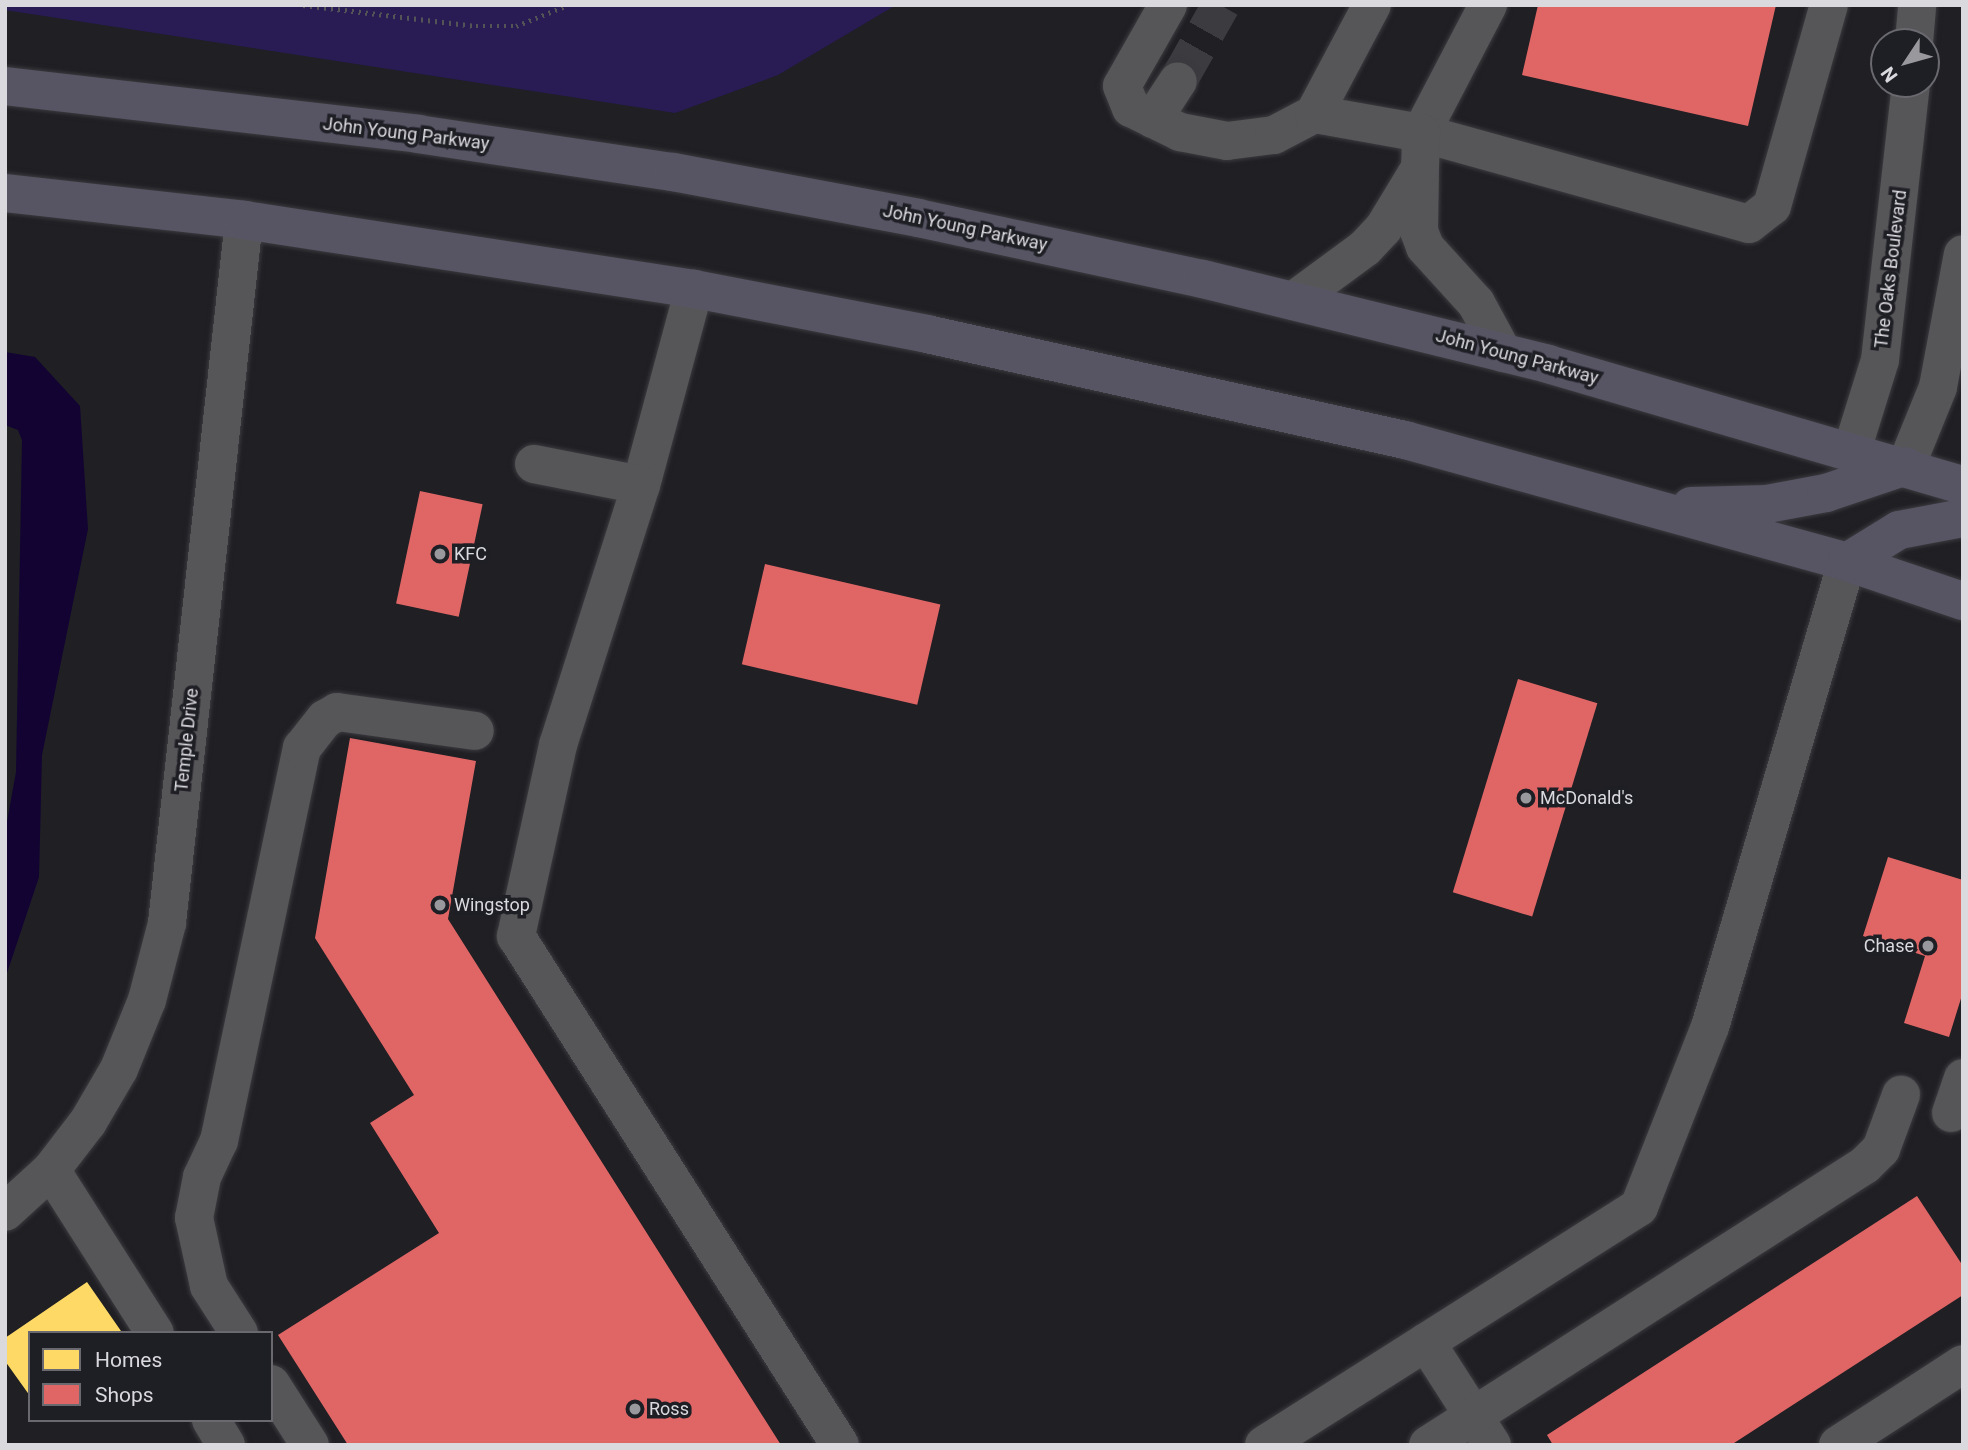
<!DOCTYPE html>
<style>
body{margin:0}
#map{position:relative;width:1968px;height:1450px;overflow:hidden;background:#1f1f24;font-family:Roboto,sans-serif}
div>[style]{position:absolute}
.green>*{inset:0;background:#291c54}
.water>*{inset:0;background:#120333}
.homes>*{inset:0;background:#ffd966}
.shops>*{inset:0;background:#e06666;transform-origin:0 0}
.minor-tunnel>*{height:38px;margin-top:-19px;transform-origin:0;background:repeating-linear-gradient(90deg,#3b3b40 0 38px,transparent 0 57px)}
.path>*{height:4.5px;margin-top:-2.25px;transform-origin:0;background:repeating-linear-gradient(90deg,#545457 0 2px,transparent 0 7px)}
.roads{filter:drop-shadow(0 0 2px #3b3b3f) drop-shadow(0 0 2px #3b3b3f)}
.minor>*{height:38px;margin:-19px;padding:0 19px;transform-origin:19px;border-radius:19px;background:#565658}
.highway>*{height:38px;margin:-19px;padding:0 19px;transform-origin:19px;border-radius:19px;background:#575564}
.dots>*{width:19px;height:19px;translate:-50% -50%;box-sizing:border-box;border:4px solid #1e1e25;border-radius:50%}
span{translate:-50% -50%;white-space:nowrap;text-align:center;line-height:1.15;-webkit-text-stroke:7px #1e1e25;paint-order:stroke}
.street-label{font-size:18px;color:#d9d9de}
.poi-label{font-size:18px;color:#d9d9de}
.left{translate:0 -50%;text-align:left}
.right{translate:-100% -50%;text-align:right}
.frame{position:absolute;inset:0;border:7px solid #d9d9de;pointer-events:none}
.legend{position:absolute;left:28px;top:1331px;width:245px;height:91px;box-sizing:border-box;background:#1e1e25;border:2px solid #69696f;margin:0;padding:9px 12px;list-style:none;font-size:21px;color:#d9d9de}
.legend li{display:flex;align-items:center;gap:14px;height:35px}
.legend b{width:35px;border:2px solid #69696f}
.north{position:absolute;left:1870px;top:28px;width:70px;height:70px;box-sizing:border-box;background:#1e1e25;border:2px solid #69696f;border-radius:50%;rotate:234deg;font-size:19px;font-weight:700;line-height:28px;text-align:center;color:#d9d9de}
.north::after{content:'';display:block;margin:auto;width:24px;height:32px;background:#98989d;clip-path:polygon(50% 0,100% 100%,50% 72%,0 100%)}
</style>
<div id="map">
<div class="green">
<i style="clip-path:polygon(5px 5px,896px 5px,778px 75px,675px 113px,5px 10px)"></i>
</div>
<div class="water">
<i style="clip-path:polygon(5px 352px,35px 357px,80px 406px,88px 529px,42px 755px,39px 877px,5px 979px,5px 833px,16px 772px,22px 440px,18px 430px,5px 425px)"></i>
</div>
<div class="homes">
<i style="clip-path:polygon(87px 1282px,121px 1331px,30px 1333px,30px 1396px,5px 1361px,5px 1338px)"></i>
</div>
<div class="shops">
<i style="clip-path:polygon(1538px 5px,1776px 5px,1748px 126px,1522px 75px)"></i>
<i style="left:420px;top:491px;width:64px;height:115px;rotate:12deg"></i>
<i style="left:765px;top:564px;width:180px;height:103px;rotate:13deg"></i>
<i style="left:1518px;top:679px;width:83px;height:223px;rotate:17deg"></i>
<i style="clip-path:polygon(350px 738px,476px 761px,448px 919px,781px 1445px,348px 1445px,278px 1335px,439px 1233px,370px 1123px,414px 1095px,315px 938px)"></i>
<i style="clip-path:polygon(1888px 857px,1963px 880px,1963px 992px,1949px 1037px,1904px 1023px,1925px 956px,1863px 936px)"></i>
<i style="clip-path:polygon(1917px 1196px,1963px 1266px,1963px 1295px,1731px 1445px,1553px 1445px,1547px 1435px)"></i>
</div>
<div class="minor-tunnel">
<i style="left:1178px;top:81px;width:87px;rotate:-60.5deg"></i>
</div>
<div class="path">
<i style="left:303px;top:5px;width:174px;rotate:6.9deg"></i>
<i style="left:476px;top:26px;width:40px"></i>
<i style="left:516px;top:26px;width:56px;rotate:-22deg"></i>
</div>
<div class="roads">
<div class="minor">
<i style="left:1168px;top:5px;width:93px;rotate:119.6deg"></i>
<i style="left:1122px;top:86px;width:24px;rotate:68deg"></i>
<i style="left:1131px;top:108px;width:55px;rotate:26.1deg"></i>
<i style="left:1180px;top:132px;width:48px;rotate:10.8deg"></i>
<i style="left:1227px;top:141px;width:47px;rotate:-7.3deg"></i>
<i style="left:1274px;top:135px;width:45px;rotate:-27.7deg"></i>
<i style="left:1314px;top:114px;width:123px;rotate:-62deg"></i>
<i style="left:1488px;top:5px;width:144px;rotate:117.6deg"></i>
<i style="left:1421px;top:133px;width:340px;rotate:15.5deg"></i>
<i style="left:1749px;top:224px;width:29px;rotate:-38deg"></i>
<i style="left:1772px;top:206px;width:209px;rotate:-74.2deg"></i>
<i style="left:1914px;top:42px;width:37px;rotate:-85deg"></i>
<i style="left:1153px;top:119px;width:45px;rotate:-56.7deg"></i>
<i style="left:1420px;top:170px;width:61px;rotate:90.9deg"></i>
<i style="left:1419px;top:231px;width:17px;rotate:69deg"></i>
<i style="left:1425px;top:247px;width:76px;rotate:47.7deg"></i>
<i style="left:1476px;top:303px;width:57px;rotate:61.6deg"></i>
<i style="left:694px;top:289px;width:203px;rotate:105.1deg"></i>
<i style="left:641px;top:485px;width:273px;rotate:107.7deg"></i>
<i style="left:558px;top:745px;width:196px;rotate:102.4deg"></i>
<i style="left:516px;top:936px;width:603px;rotate:57.52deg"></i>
<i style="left:1293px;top:301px;width:89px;rotate:-36.4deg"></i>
<i style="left:1365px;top:248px;width:26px;rotate:-47deg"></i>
<i style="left:1383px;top:229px;width:71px;rotate:-58.8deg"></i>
<i style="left:1420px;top:168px;width:35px;rotate:-88deg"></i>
<i style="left:1421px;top:133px;width:109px;rotate:-169.9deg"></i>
<i style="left:1852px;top:450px;width:94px;rotate:-72.7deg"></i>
<i style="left:1880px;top:360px;width:278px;rotate:-83.6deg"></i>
<i style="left:534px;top:464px;width:109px;rotate:11.1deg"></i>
<i style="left:1906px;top:466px;width:85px;rotate:-67.9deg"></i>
<i style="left:1938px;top:387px;width:135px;rotate:-79.4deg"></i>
<i style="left:1951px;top:1113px;width:37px;rotate:-71deg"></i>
<i style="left:51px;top:1170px;width:193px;rotate:57.5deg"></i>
<i style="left:5px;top:1212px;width:62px;rotate:-42.4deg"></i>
<i style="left:51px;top:1170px;width:61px;rotate:-52.4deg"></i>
<i style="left:88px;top:1122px;width:61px;rotate:-59.7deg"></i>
<i style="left:119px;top:1069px;width:74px;rotate:-67.9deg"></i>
<i style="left:147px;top:1000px;width:80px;rotate:-75.4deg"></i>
<i style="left:167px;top:923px;width:707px;rotate:-83.75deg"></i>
<i style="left:239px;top:1333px;width:56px;rotate:-122.6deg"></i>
<i style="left:209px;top:1286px;width:70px;rotate:-102.4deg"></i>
<i style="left:194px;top:1218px;width:42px;rotate:-79deg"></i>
<i style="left:202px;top:1177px;width:40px;rotate:-65deg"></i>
<i style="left:219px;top:1141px;width:402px;rotate:-78.1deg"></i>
<i style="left:302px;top:748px;width:37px;rotate:-52deg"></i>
<i style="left:325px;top:719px;width:14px;rotate:-30deg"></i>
<i style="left:337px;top:712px;width:139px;rotate:7.8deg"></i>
<i style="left:1426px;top:1342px;width:122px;rotate:57.3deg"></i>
<i style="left:271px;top:1384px;width:72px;rotate:57.4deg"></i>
<i style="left:211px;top:1420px;width:29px;rotate:59deg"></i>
<i style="left:1264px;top:1445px;width:444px;rotate:-32.4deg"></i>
<i style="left:1639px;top:1207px;width:193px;rotate:-68.5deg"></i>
<i style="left:1710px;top:1027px;width:485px;rotate:-73.6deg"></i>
<i style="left:1428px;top:1445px;width:519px;rotate:-32.65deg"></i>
<i style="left:1865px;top:1165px;width:23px;rotate:-45deg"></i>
<i style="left:1881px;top:1149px;width:58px;rotate:-69.7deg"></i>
<i style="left:1838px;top:1445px;width:149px;rotate:-32.9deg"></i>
</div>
<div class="highway">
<i style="left:5px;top:86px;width:416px;rotate:6.6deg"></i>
<i style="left:418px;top:134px;width:258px;rotate:8.5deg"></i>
<i style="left:673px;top:172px;width:249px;rotate:10.6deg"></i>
<i style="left:918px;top:218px;width:291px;rotate:12.1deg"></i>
<i style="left:1203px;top:279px;width:355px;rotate:13.8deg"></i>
<i style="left:1548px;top:364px;width:432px;rotate:16.3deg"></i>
<i style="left:5px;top:193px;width:241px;rotate:6.4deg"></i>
<i style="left:244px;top:220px;width:455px;rotate:8.7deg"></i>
<i style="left:694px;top:289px;width:237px;rotate:10.9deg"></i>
<i style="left:927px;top:334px;width:490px;rotate:12.5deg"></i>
<i style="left:1405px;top:440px;width:459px;rotate:15.4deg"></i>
<i style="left:1847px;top:562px;width:122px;rotate:18.6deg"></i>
<i style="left:1691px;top:506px;width:76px;rotate:-1.5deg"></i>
<i style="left:1767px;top:504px;width:60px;rotate:-10.6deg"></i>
<i style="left:1826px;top:493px;width:84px;rotate:-18.6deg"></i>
<i style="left:1847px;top:562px;width:61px;rotate:-31.6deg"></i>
<i style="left:1899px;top:530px;width:65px;rotate:-10.6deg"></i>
</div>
</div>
<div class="dots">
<i style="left:440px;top:554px;background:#98989d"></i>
<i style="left:1526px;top:798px;background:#98989d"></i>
<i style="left:440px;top:905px;background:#98989d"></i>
<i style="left:1928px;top:946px;background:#98989d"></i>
<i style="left:635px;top:1409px;background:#98989d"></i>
</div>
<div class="street-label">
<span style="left:406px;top:134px;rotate:7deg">John Young Parkway</span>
<span style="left:965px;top:228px;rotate:12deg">John Young Parkway</span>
<span style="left:1891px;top:269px;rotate:-83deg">The Oaks Boulevard</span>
<span style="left:1517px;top:357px;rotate:15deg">John Young Parkway</span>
<span style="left:187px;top:740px;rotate:-84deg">Temple Drive</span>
</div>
<div class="poi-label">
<span class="left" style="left:454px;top:554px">KFC</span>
<span class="left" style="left:1540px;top:798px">McDonald's</span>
<span class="left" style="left:454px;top:905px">Wingstop</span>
<span class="right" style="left:1914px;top:946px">Chase</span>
<span class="left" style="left:649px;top:1409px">Ross</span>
</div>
<div class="frame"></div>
<ul class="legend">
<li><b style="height:19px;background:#ffd966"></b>Homes</li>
<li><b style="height:19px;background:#e06666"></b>Shops</li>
</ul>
<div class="north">N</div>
</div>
